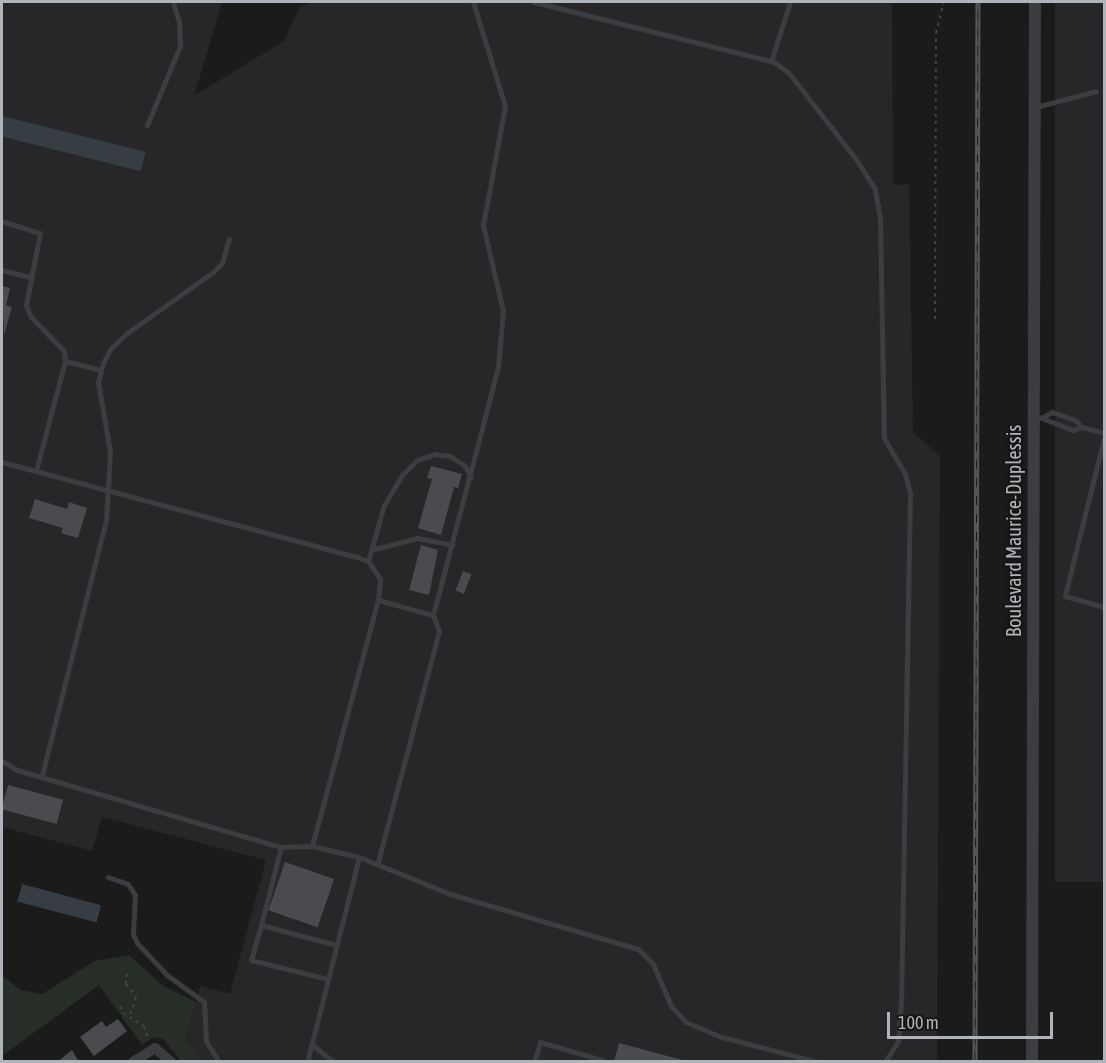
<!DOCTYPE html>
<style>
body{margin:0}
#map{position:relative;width:1106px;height:1063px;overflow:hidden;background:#1b1b1c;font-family:"Asap Condensed",sans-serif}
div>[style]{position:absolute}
.built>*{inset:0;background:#272729;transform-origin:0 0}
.green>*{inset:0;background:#272e28}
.water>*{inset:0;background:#363e44;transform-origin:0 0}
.building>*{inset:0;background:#4a4b4e;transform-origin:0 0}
.path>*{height:2px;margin-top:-1px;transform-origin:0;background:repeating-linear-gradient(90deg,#424448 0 3px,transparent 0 7.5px)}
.service>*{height:5px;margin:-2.5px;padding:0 2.5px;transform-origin:2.5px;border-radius:2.5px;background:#3c3d41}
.minor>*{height:10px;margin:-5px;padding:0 5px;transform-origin:5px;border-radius:5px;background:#3c3d41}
.tertiary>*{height:12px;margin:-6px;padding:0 6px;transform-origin:6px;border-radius:6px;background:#3c3d41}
.rail>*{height:5px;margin-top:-2.5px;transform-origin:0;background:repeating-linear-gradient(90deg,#161617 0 9px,#55575c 0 18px);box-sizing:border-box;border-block:2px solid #55575c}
span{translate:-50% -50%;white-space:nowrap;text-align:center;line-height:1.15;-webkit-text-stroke:5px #161617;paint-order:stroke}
.street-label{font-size:20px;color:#afb3ba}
.frame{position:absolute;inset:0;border:3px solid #afb3ba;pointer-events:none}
.scale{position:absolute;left:887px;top:1012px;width:166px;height:27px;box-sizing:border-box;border:3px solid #afb3ba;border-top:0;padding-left:8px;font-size:18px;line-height:21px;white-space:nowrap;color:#afb3ba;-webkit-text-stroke:4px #161617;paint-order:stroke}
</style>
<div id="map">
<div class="built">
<i style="clip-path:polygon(2px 2px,222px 2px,194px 96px,284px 41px,299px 8px,312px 2px,892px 2px,893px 185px,909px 184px,913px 432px,940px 456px,937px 1061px,203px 1061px,186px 1042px,200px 986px,230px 994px,266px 860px,102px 817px,92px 851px,2px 827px)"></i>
<i style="left:1055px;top:2px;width:49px;height:880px"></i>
</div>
<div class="green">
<i style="clip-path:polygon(129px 955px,162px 985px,196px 1002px,186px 1041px,203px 1061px,181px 1061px,163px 1039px,153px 1037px,142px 1045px,99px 985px,2px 1056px,2px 975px,20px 990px,42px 994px,95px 961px)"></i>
</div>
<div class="water">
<i style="left:2px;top:116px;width:148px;height:20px;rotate:14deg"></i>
<i style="left:22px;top:884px;width:82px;height:18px;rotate:15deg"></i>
</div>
<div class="building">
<i style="clip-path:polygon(2px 286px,10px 288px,6px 305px,12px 307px,4px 335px)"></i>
<i style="clip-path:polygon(431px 466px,462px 474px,458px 488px,454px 487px,441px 535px,418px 528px,432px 479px,427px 478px)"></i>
<i style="clip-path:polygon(35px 499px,67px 509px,69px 502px,87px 508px,78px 538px,61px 533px,63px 528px,29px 518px)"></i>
<i style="clip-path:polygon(421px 545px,438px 550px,429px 595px,409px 590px)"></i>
<i style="left:463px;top:571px;width:9px;height:21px;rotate:21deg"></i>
<i style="left:8px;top:785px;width:57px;height:25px;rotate:15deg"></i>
<i style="left:285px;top:862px;width:52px;height:51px;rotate:19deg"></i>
<i style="clip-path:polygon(118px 1019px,127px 1031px,94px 1056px,80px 1037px,102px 1021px,106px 1027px)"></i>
<i style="clip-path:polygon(619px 1043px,686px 1061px,686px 1062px,614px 1062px)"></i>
<i style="clip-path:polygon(72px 1050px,79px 1062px,57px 1062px)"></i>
</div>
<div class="path">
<i style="left:935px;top:319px;width:286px;rotate:-89.8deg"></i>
<i style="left:936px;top:33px;width:32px;rotate:-76deg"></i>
<i style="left:127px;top:974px;width:10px;rotate:96deg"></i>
<i style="left:126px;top:984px;width:16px;rotate:52deg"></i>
<i style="left:136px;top:997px;width:20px;rotate:108deg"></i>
<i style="left:120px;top:1006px;width:8px;rotate:67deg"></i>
<i style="left:123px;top:1013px;width:25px;rotate:32deg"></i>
<i style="left:144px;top:1026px;width:15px;rotate:70deg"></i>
<i style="left:353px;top:1062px;width:6px"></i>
</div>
<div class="service">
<i style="left:534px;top:2px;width:247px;rotate:14deg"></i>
<i style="left:774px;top:62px;width:17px;rotate:36deg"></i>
<i style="left:788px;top:72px;width:110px;rotate:52deg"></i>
<i style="left:856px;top:159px;width:36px;rotate:58deg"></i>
<i style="left:875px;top:190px;width:27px;rotate:80deg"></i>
<i style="left:880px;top:217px;width:221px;rotate:89deg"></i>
<i style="left:884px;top:438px;width:42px;rotate:59.7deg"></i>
<i style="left:905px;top:474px;width:20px;rotate:75deg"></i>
<i style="left:910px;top:493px;width:509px;rotate:91.01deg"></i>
<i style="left:901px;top:1002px;width:39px;rotate:94deg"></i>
<i style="left:898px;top:1041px;width:25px;rotate:122deg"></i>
<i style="left:771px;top:61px;width:62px;rotate:-72.1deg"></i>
<i style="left:1036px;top:107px;width:62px;rotate:-14.9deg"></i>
<i style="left:147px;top:125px;width:86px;rotate:-67.3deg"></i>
<i style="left:180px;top:46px;width:24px;rotate:-92deg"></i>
<i style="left:179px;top:22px;width:21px;rotate:-107deg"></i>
<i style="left:2px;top:221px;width:40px;rotate:18deg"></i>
<i style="left:40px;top:233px;width:73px;rotate:101deg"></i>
<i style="left:26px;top:305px;width:13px;rotate:67deg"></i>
<i style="left:31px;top:317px;width:47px;rotate:45.9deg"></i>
<i style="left:64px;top:351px;width:10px;rotate:84deg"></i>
<i style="left:65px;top:361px;width:114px;rotate:104.8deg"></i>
<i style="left:2px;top:270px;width:29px;rotate:14deg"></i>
<i style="left:65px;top:361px;width:36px;rotate:14deg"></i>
<i style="left:1034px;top:415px;width:42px;rotate:21deg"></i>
<i style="left:1073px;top:430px;width:9px;rotate:-18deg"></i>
<i style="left:1082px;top:427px;width:10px;rotate:-135deg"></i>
<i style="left:1075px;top:420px;width:24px;rotate:-161deg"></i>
<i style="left:1052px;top:412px;width:10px;rotate:151deg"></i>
<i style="left:1082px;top:427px;width:23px;rotate:15deg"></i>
<i style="left:1104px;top:438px;width:163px;rotate:103.9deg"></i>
<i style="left:1065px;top:596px;width:41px;rotate:15.8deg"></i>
<i style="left:2px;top:462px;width:367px;rotate:15deg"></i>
<i style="left:357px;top:557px;width:12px;rotate:20deg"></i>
<i style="left:368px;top:561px;width:22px;rotate:56deg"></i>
<i style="left:380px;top:579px;width:21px;rotate:95deg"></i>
<i style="left:371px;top:550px;width:48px;rotate:-14.6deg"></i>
<i style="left:417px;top:538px;width:36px;rotate:11deg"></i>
<i style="left:368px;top:561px;width:58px;rotate:-74.1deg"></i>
<i style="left:384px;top:505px;width:35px;rotate:-59deg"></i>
<i style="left:402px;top:475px;width:21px;rotate:-45deg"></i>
<i style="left:417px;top:460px;width:19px;rotate:-18deg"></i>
<i style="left:435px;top:454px;width:15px;rotate:8deg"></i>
<i style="left:450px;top:456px;width:17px;rotate:33deg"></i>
<i style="left:464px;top:465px;width:14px;rotate:60deg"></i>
<i style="left:2px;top:761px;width:17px;rotate:31deg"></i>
<i style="left:17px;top:770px;width:275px;rotate:16.3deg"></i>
<i style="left:281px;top:847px;width:31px;rotate:-2deg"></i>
<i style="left:312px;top:846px;width:48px;rotate:13.2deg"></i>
<i style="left:359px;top:857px;width:211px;rotate:104.2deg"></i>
<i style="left:42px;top:775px;width:263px;rotate:-75.9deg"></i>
<i style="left:106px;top:520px;width:68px;rotate:-86.6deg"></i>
<i style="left:110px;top:452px;width:71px;rotate:-99.7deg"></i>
<i style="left:98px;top:382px;width:20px;rotate:-75deg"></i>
<i style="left:103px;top:363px;width:17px;rotate:-62deg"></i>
<i style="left:111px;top:348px;width:22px;rotate:-43deg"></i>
<i style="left:127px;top:333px;width:105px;rotate:-35.3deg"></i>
<i style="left:213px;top:272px;width:13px;rotate:-45deg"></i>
<i style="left:222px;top:263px;width:25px;rotate:-74deg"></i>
<i style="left:312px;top:846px;width:255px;rotate:-75deg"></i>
<i style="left:378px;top:600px;width:57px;rotate:15.3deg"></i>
<i style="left:433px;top:615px;width:256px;rotate:-75.3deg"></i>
<i style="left:498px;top:367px;width:56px;rotate:-84.9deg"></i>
<i style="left:503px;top:311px;width:88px;rotate:-103.1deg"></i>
<i style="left:483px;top:225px;width:121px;rotate:-79.5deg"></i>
<i style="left:505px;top:106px;width:109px;rotate:-107.1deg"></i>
<i style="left:281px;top:847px;width:81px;rotate:104.4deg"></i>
<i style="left:261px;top:925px;width:78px;rotate:14.9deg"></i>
<i style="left:359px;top:857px;width:98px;rotate:22.1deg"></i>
<i style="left:450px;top:894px;width:196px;rotate:16.3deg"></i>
<i style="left:638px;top:949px;width:21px;rotate:45deg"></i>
<i style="left:653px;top:964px;width:46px;rotate:66.8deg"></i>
<i style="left:671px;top:1006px;width:22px;rotate:47deg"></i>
<i style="left:686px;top:1022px;width:39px;rotate:23deg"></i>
<i style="left:722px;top:1037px;width:99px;rotate:14.6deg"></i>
<i style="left:378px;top:862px;width:239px;rotate:-75.2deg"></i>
<i style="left:439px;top:631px;width:17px;rotate:-111deg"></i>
<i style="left:108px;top:877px;width:21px;rotate:19deg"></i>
<i style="left:128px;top:884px;width:13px;rotate:58deg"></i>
<i style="left:135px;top:895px;width:39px;rotate:93deg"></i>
<i style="left:133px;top:934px;width:10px;rotate:66deg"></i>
<i style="left:137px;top:943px;width:44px;rotate:46.8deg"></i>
<i style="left:167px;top:975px;width:46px;rotate:36.1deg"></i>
<i style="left:204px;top:1002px;width:39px;rotate:87deg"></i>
<i style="left:206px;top:1041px;width:25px;rotate:58deg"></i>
<i style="left:261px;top:925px;width:36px;rotate:106deg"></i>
<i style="left:251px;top:960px;width:79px;rotate:13.9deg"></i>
<i style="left:311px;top:1044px;width:29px;rotate:38deg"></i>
<i style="left:534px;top:1062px;width:21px;rotate:-73deg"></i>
<i style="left:540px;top:1042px;width:65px;rotate:16.2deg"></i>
</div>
<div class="minor">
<i style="left:133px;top:1062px;width:26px;rotate:-32deg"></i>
<i style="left:155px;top:1048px;width:21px;rotate:41deg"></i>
</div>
<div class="tertiary">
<i style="left:1032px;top:1062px;width:1060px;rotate:-89.84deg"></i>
</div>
<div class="rail">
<i style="left:975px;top:1062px;width:1060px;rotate:-89.84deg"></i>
</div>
<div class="street-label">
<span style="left:1013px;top:531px;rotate:-90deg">Boulevard Maurice-Duplessis</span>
</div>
<div class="frame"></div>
<div class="scale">100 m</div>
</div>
